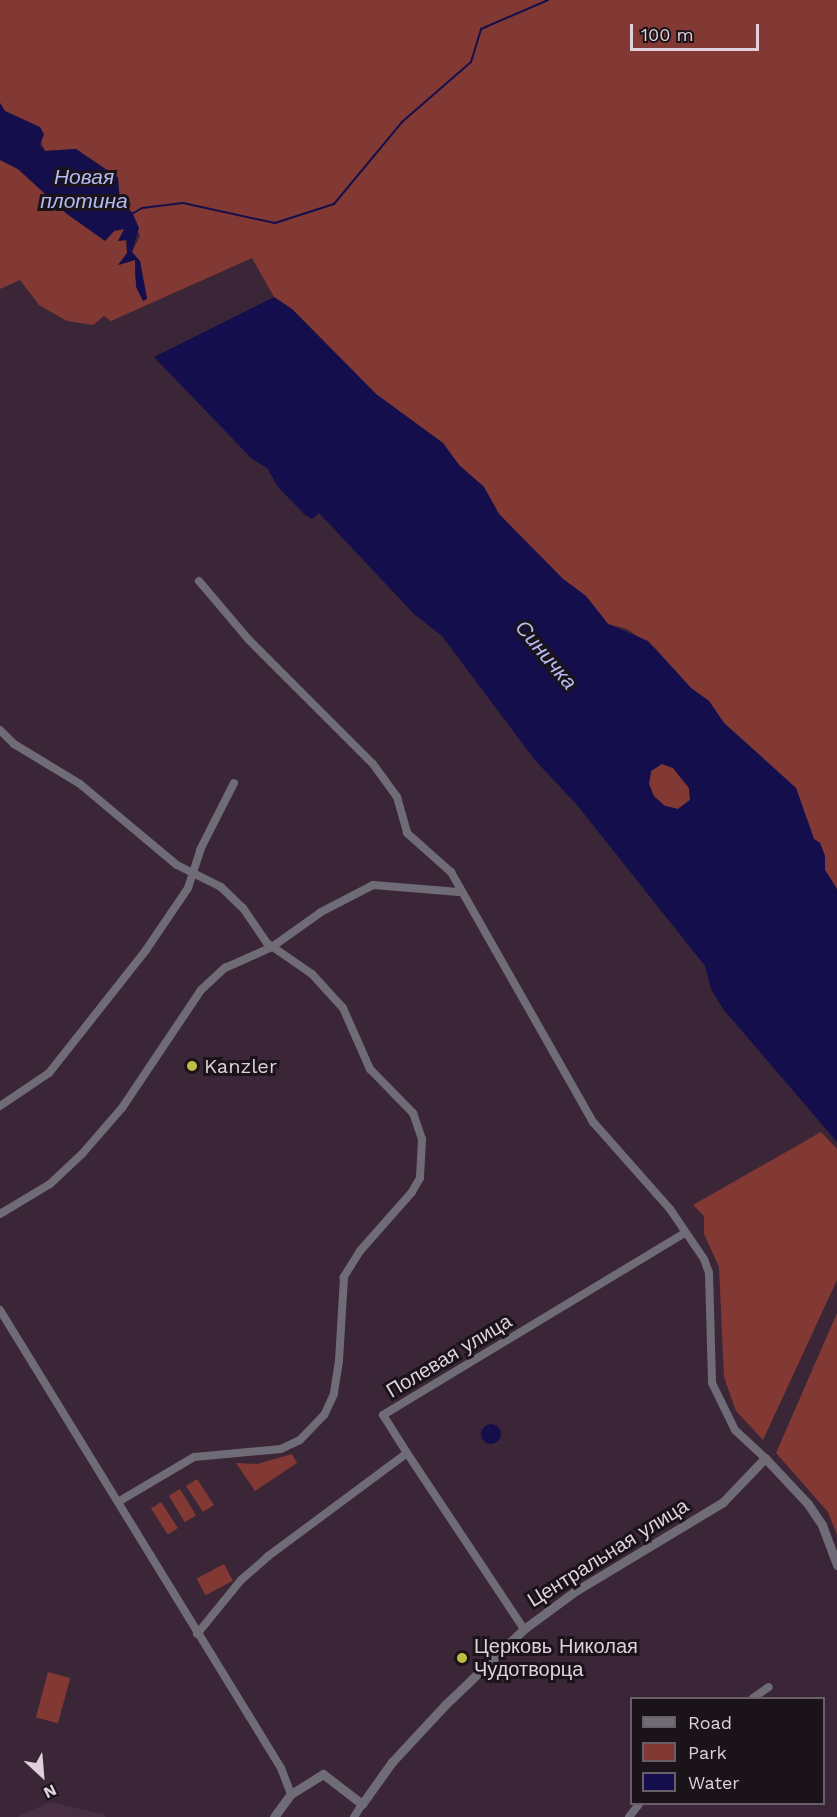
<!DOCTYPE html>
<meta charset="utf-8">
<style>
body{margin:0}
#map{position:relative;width:837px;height:1817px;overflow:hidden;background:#3a2637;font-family:"Work Sans",sans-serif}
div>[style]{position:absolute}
.built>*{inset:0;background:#472e43}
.green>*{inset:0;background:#833933;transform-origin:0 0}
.water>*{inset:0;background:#140f4c}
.round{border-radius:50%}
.stream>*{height:2px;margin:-1px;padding:0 1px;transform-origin:1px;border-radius:1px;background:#140f4c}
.minor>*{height:8px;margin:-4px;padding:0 4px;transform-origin:4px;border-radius:4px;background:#706c77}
.tertiary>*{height:9px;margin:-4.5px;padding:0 4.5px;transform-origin:4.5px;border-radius:4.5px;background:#706c77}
.dots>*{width:16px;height:16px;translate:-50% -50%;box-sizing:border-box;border:3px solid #1b131a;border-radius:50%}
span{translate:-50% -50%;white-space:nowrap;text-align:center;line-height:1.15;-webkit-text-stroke:6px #1b131a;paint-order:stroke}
.poi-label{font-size:20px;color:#ded1db}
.left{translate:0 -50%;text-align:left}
.street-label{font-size:20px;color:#ded1db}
.water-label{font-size:21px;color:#b2bbf5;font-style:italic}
.legend{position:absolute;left:630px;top:1697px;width:195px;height:108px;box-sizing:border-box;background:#1b131a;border:2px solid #695f67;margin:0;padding:8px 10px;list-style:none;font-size:18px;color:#ded1db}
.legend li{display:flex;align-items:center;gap:12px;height:30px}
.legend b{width:30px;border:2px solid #695f67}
.north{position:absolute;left:12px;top:1745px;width:60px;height:60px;-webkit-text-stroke:4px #1b131a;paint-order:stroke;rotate:154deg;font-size:16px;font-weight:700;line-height:24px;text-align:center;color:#ded1db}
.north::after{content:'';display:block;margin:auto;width:21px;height:27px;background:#ded1db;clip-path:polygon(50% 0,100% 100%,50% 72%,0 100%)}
.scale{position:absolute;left:630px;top:24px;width:129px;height:27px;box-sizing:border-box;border:3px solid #ded1db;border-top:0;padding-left:8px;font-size:18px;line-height:21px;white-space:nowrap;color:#ded1db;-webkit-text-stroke:4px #1b131a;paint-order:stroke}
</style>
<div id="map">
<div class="built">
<i style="clip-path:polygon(49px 1802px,104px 1814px,106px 1817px,17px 1817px)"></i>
</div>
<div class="green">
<i style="clip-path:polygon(0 0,837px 0,837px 889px,825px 870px,825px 856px,820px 843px,814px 839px,796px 788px,724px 723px,709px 701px,691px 688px,655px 648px,627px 629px,608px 624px,586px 596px,563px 579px,499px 514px,484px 487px,459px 465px,443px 443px,376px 394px,292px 309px,274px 297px,252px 258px,111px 321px,104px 316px,93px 325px,67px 321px,39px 305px,20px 280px,0 289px,0 160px,18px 169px,67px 214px,99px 236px,106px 240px,114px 231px,124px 229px,127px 253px,119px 265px,135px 260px,135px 278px,147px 299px,140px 261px,132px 252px,140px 236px,128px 208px,120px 204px,118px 177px,76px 149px,45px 151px,34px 125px,5px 111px,0 103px)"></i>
<i style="clip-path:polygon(662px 764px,673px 768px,689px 788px,690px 800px,678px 809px,665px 806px,654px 796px,649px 784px,651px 771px)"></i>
<i style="clip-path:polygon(821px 1132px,837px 1149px,837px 1280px,763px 1440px,736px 1411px,724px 1377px,719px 1267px,704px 1234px,704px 1216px,693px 1205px)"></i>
<i style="clip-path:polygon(837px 1313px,837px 1535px,828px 1512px,776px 1453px)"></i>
<i style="clip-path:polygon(292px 1454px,297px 1463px,255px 1491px,236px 1463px,257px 1464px)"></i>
<i style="left:197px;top:1479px;width:31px;height:13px;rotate:57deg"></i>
<i style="left:180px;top:1489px;width:31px;height:13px;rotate:59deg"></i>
<i style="left:161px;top:1502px;width:31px;height:12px;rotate:57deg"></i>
<i style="left:224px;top:1564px;width:19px;height:31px;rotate:62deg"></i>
<i style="left:48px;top:1672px;width:23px;height:47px;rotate:15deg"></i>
</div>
<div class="water">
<i style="clip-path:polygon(0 103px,5px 111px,40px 127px,44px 134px,40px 145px,45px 151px,76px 149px,118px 178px,120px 203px,132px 212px,139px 228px,132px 252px,140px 261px,147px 299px,143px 301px,136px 287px,135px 260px,118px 265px,127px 253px,127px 240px,118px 241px,124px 229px,114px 231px,105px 241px,67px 214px,18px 169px,0 160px)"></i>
<i style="clip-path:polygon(evenodd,274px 297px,292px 309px,376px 394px,443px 443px,459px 465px,484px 487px,499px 514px,563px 579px,586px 596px,608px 624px,648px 641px,691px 688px,709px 701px,724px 723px,796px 788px,814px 839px,820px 843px,825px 856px,825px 870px,837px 889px,837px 1142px,723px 1009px,711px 989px,705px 966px,577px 805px,534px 759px,442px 636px,414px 614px,319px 513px,312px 519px,304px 514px,278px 487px,267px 468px,252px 459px,154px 357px,274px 297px,662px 764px,673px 768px,689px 788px,690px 800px,678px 809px,665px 806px,654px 797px,649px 784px,651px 771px,662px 764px)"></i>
<i class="round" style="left:481px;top:1424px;width:20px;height:20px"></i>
</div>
<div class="stream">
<i style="left:130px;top:215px;width:14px;rotate:-30deg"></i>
<i style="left:142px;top:208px;width:41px;rotate:-7deg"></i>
<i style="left:183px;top:203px;width:94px;rotate:12.3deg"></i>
<i style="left:275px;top:223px;width:62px;rotate:-17.9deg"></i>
<i style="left:334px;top:204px;width:107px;rotate:-50.3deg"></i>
<i style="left:402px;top:122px;width:91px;rotate:-41deg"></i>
<i style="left:471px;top:62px;width:34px;rotate:-73deg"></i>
<i style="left:481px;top:29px;width:73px;rotate:-23.4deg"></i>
</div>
<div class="minor">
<i style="left:199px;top:581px;width:77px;rotate:49.7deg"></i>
<i style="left:249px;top:640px;width:175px;rotate:45deg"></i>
<i style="left:373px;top:764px;width:41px;rotate:54deg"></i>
<i style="left:397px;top:797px;width:37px;rotate:74deg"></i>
<i style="left:407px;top:833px;width:59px;rotate:41.6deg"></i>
<i style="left:451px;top:872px;width:288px;rotate:60.4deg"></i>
<i style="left:593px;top:1122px;width:116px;rotate:48.5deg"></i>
<i style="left:670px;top:1209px;width:60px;rotate:55.8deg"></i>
<i style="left:704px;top:1259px;width:15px;rotate:70deg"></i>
<i style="left:709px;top:1273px;width:110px;rotate:88.4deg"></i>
<i style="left:712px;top:1383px;width:52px;rotate:63.9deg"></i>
<i style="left:735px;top:1430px;width:41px;rotate:43deg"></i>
<i style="left:0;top:730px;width:20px;rotate:45deg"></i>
<i style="left:14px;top:744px;width:77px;rotate:31.2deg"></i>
<i style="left:80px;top:784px;width:126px;rotate:39.9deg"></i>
<i style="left:177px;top:865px;width:49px;rotate:26.6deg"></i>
<i style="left:221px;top:887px;width:30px;rotate:44deg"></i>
<i style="left:243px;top:908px;width:42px;rotate:55.6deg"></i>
<i style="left:267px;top:943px;width:55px;rotate:34.6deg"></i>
<i style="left:312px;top:974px;width:46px;rotate:47.6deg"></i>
<i style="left:343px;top:1008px;width:67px;rotate:66.1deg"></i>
<i style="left:370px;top:1069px;width:62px;rotate:45.7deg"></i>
<i style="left:413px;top:1113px;width:28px;rotate:71deg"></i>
<i style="left:422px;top:1139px;width:39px;rotate:93deg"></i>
<i style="left:420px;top:1178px;width:16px;rotate:120deg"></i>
<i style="left:412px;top:1192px;width:79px;rotate:131.4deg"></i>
<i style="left:360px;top:1251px;width:31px;rotate:122deg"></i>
<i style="left:344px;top:1277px;width:84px;rotate:93.4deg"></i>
<i style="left:339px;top:1361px;width:33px;rotate:99deg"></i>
<i style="left:334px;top:1394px;width:23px;rotate:115deg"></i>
<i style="left:324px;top:1415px;width:35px;rotate:134deg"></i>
<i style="left:300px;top:1440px;width:21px;rotate:155deg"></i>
<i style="left:281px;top:1449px;width:87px;rotate:174.7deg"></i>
<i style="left:194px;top:1457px;width:88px;rotate:149.4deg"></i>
<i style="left:0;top:1106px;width:59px;rotate:-34deg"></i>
<i style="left:49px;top:1073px;width:157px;rotate:-51.7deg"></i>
<i style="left:146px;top:950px;width:75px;rotate:-55.9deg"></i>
<i style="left:188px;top:888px;width:40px;rotate:-72deg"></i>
<i style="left:200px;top:850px;width:75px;rotate:-63.1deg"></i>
<i style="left:0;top:1214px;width:58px;rotate:-31deg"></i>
<i style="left:50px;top:1184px;width:44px;rotate:-43.2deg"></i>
<i style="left:82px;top:1154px;width:61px;rotate:-49deg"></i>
<i style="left:122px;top:1108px;width:142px;rotate:-56.2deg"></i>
<i style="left:201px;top:990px;width:33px;rotate:-43deg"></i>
<i style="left:225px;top:968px;width:51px;rotate:-24.1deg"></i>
<i style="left:272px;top:947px;width:60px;rotate:-35.5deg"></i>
<i style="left:321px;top:912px;width:59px;rotate:-27.4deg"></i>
<i style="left:373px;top:885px;width:86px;rotate:4.7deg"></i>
<i style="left:0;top:1310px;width:537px;rotate:58.47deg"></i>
<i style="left:281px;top:1768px;width:28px;rotate:69deg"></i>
<i style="left:407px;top:1453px;width:211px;rotate:56.4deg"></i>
<i style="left:197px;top:1634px;width:70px;rotate:-50.8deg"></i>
<i style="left:241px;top:1580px;width:35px;rotate:-41deg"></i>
<i style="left:267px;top:1557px;width:174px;rotate:-36.6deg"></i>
<i style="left:407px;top:1453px;width:45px;rotate:-122.3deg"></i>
<i style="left:383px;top:1415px;width:353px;rotate:-31.1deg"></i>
<i style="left:753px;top:1698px;width:19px;rotate:-35deg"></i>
<i style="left:354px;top:1817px;width:15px;rotate:-58deg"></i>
<i style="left:629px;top:1817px;width:16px;rotate:-52deg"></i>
</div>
<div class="tertiary">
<i style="left:274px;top:1817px;width:29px;rotate:-54deg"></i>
<i style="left:291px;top:1794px;width:38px;rotate:-32deg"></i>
<i style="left:323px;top:1774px;width:49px;rotate:37.6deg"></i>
<i style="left:362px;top:1804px;width:52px;rotate:-54.5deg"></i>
<i style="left:392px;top:1762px;width:78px;rotate:-47.1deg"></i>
<i style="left:445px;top:1705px;width:110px;rotate:-43.9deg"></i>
<i style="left:524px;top:1629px;width:62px;rotate:-36.5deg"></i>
<i style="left:574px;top:1592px;width:174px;rotate:-31.1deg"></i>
<i style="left:723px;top:1502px;width:61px;rotate:-46.3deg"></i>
<i style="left:765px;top:1458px;width:63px;rotate:46.9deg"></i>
<i style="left:808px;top:1504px;width:25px;rotate:56deg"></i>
<i style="left:822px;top:1525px;width:43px;rotate:69.4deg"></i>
</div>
<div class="dots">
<i style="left:192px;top:1066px;background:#bfbe42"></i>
<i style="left:462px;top:1658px;background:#bfbe42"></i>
</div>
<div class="poi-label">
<span class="left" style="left:204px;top:1066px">Kanzler</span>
<span class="left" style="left:474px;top:1658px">Церковь Николая<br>Чудотворца</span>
</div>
<div class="street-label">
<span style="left:449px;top:1356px;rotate:-31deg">Полевая улица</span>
<span style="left:608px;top:1553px;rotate:-32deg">Центральная улица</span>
</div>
<div class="water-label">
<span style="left:84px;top:189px">Новая<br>плотина</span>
<span style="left:546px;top:655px;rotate:50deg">Синичка</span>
</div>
<ul class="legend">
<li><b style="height:8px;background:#706c77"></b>Road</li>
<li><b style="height:16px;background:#833933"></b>Park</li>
<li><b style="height:16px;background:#140f4c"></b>Water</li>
</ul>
<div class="north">N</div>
<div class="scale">100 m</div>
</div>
